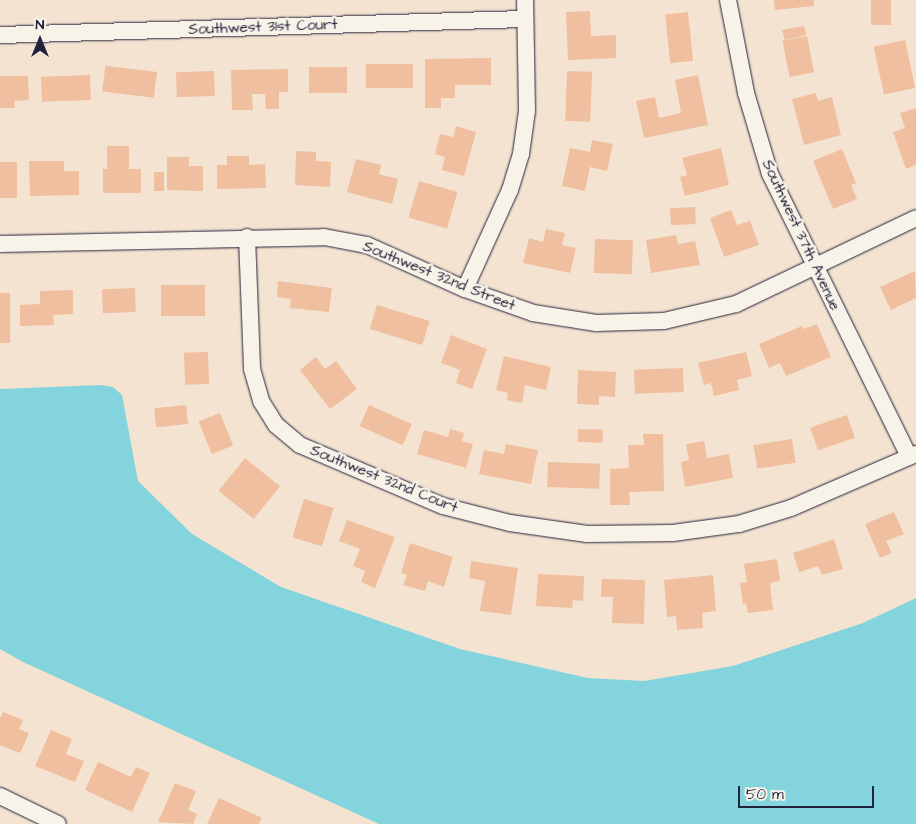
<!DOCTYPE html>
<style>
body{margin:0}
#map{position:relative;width:916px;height:824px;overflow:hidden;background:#f5e3d2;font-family:"Architects Daughter",sans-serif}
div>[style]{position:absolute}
.water>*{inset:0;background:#83d4dc}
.building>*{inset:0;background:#efbf9f;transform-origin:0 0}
.roads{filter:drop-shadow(0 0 1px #22223b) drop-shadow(0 0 1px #22223b)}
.minor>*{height:16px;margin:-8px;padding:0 8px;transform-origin:8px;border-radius:8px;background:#f7f3e8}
span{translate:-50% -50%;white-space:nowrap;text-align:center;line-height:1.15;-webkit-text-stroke:5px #f7f3e8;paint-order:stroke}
.street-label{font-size:15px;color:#22223b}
.north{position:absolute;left:15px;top:15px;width:50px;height:50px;-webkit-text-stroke:4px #f7f3e8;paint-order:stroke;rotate:0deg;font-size:14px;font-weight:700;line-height:20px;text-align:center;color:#22223b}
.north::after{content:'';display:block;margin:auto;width:18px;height:22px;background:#22223b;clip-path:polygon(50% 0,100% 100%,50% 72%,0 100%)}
.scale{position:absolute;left:738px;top:786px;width:136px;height:22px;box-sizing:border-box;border:2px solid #22223b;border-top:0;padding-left:6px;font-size:15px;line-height:18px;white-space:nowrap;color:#22223b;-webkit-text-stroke:4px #f7f3e8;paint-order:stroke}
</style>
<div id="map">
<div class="water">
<i style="clip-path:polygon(101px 385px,113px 387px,122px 395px,138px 481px,192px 534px,281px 587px,460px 649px,588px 678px,644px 681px,733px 666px,863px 623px,916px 598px,916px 824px,379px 824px,23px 662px,0 649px,0 389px)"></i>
</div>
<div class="building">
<i style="clip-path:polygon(774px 0,814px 0,814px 6px,775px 10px)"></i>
<i style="left:871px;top:0;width:20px;height:25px"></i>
<i style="clip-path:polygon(590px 11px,591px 36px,616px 35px,616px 58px,568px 60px,566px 12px)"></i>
<i style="left:688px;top:12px;width:49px;height:23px;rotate:84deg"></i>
<i style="clip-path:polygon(804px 26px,806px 35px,785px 40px,782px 30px)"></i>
<i style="left:807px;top:36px;width:37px;height:25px;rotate:79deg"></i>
<i style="left:905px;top:40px;width:49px;height:32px;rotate:78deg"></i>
<i style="clip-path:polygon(491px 58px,491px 85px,455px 85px,455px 98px,441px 98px,441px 108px,425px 108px,425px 59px)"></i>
<i style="left:413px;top:64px;width:24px;height:47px;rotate:90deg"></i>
<i style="left:309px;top:67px;width:38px;height:26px"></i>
<i style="clip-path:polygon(288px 69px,288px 92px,279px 92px,279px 109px,266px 109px,265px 94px,252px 94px,253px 110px,232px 110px,231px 70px)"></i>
<i style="left:214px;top:71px;width:25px;height:38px;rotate:88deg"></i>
<i style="left:567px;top:71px;width:25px;height:50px;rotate:2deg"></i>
<i style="left:157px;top:72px;width:26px;height:52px;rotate:97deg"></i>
<i style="left:90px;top:75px;width:25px;height:49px;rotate:88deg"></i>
<i style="clip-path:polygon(698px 75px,708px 125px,644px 138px,636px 101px,655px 97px,659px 118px,681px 113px,675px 80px)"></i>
<i style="clip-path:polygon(0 76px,28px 76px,29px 100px,14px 101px,15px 108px,0 108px)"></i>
<i style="clip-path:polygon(816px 93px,818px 101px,832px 97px,841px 135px,804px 145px,792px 99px)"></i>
<i style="clip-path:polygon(916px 108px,916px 165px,906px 169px,893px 132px,905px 128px,900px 113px)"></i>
<i style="clip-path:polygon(456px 126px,476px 132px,464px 176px,442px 170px,445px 157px,435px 154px,440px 134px,453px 137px)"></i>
<i style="clip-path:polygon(592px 140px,613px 144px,607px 171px,590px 167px,585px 191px,562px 186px,570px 148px,590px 152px)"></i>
<i style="left:107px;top:146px;width:22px;height:23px"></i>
<i style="clip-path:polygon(721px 148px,729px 185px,685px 196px,680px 177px,687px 175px,682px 158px)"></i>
<i style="clip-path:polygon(842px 149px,856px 183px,851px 185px,857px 199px,833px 209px,813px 161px)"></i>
<i style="clip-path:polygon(296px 151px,316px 152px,316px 161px,331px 162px,330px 187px,295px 185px)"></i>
<i style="clip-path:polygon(227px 156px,249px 156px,249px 165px,265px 164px,266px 188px,217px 189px,217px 165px,227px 165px)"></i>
<i style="clip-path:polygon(167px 157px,189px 157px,189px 166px,203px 166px,203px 191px,167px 190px)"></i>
<i style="clip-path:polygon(356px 159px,381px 165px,379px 174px,398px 179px,392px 204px,347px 192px)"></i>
<i style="clip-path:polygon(29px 161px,64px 161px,64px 171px,79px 171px,79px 195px,30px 196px)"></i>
<i style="left:0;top:162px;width:17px;height:36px"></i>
<i style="left:141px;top:169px;width:24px;height:38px;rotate:90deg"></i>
<i style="left:154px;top:172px;width:10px;height:19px"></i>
<i style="left:419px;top:181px;width:40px;height:38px;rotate:16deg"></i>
<i style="left:695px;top:207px;width:17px;height:25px;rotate:87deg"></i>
<i style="clip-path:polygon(731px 210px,737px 225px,750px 221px,759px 245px,724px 257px,710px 218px)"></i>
<i style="clip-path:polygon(546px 229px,565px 233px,562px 245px,576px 248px,570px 273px,523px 263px,529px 238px,543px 242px)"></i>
<i style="clip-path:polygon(676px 235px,678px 244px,695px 241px,700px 265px,651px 273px,646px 240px)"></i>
<i style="left:595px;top:239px;width:38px;height:34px;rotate:2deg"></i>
<i style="clip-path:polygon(915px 271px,916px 298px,891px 310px,880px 287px)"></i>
<i style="clip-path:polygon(278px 281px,332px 288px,329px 312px,290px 308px,291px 299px,277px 297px)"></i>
<i style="left:161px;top:285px;width:44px;height:31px"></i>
<i style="left:135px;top:288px;width:24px;height:33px;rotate:88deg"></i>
<i style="clip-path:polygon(73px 290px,73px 314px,53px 315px,54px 325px,20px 326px,20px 305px,40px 304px,40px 291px)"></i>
<i style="left:0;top:293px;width:10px;height:50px"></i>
<i style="left:377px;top:305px;width:55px;height:25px;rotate:17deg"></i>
<i style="clip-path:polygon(817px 324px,831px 357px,786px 376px,780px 363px,769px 368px,759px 344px,802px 326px,804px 329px)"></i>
<i style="clip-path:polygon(451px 335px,487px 349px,472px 389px,456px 383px,460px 370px,441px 363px)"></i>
<i style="left:208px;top:352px;width:32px;height:24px;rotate:88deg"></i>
<i style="clip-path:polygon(746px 352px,752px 376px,737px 380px,739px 390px,714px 396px,711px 383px,704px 385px,698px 363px)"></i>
<i style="clip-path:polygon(504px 356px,551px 367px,546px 390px,525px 385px,522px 403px,507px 400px,508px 393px,496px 390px)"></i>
<i style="clip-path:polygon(316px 357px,325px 369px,336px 361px,357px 389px,330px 409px,300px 370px)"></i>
<i style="left:683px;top:368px;width:24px;height:49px;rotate:88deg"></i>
<i style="clip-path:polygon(578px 370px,616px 372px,615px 397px,599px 396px,599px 405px,577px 404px)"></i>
<i style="left:186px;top:405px;width:19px;height:32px;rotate:84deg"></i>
<i style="left:369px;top:405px;width:47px;height:23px;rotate:24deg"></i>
<i style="left:220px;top:413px;width:35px;height:23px;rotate:68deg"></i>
<i style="left:847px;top:415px;width:24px;height:39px;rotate:71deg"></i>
<i style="clip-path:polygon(450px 429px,464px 433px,462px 441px,473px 444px,466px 468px,417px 454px,424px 430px,448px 437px)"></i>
<i style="left:578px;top:429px;width:25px;height:13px;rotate:2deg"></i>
<i style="clip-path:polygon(643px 434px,663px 434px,664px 491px,629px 492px,630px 505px,610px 505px,610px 469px,629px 468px,628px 445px,644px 445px)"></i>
<i style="left:792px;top:439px;width:24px;height:39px;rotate:81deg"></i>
<i style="clip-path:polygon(704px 441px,707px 458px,729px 454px,733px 478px,685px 487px,681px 462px,689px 460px,686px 444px)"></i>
<i style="clip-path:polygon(506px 444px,538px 450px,531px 484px,479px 474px,484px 450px,504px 454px)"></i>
<i style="left:245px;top:458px;width:45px;height:42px;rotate:39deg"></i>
<i style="left:548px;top:462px;width:52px;height:25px;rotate:2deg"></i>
<i style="left:304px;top:499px;width:31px;height:40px;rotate:17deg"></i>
<i style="clip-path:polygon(894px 512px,904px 534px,886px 541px,892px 553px,880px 558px,865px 524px)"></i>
<i style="clip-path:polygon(347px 520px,395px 537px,375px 588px,361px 582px,365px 571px,353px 566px,360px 549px,339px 541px)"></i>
<i style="clip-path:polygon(834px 539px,843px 569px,822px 575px,818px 566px,799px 572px,793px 553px)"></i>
<i style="clip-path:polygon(410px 543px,453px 557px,444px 587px,428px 581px,425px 591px,403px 585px,407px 575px,401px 573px)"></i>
<i style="clip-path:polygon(777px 559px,780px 581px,770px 583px,773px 610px,748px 613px,746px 603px,743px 604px,740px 583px,747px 582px,744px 564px)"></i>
<i style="clip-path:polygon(471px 561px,518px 568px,511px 615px,480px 611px,485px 581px,469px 578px)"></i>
<i style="clip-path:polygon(538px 574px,584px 576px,583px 601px,573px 600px,572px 608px,536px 606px)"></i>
<i style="clip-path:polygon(713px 575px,716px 611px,702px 613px,703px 628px,677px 630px,676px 616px,667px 617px,664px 580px)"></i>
<i style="clip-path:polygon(602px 579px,645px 580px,644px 624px,612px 623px,613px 597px,601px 597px)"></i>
<i style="clip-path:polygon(3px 712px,23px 720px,19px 729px,29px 733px,20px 753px,0 745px,0 718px)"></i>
<i style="clip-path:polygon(51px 730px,72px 739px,66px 754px,84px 761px,75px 782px,35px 766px)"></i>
<i style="clip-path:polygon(98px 762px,131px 777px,136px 767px,150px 773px,132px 812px,85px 790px)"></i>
<i style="clip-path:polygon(175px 783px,196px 791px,188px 810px,197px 814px,193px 824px,158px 822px)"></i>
<i style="clip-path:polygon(219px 798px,262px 818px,259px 824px,207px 824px)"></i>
</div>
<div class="roads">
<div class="minor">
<i style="left:728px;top:0;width:95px;rotate:79deg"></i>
<i style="left:746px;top:93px;width:84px;rotate:73.5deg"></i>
<i style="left:770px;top:174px;width:315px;rotate:63.8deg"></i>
<i style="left:0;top:35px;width:525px;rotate:-1.75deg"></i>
<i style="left:247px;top:237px;width:132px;rotate:87.8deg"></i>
<i style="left:252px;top:369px;width:33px;rotate:74deg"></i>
<i style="left:261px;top:401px;width:28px;rotate:58deg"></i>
<i style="left:276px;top:425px;width:31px;rotate:40deg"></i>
<i style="left:300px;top:445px;width:155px;rotate:23.1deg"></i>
<i style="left:443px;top:506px;width:69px;rotate:14.2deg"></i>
<i style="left:510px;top:523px;width:78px;rotate:8.1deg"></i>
<i style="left:587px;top:534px;width:86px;rotate:-0.7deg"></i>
<i style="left:673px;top:533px;width:67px;rotate:-7.8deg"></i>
<i style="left:739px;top:524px;width:54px;rotate:-17.1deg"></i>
<i style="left:791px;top:508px;width:136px;rotate:-23.4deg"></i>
<i style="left:0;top:244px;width:324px;rotate:-1.2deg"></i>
<i style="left:324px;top:237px;width:44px;rotate:10.5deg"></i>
<i style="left:367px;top:245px;width:107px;rotate:24.2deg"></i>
<i style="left:465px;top:289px;width:72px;rotate:19.4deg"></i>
<i style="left:533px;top:313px;width:64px;rotate:9deg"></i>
<i style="left:596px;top:323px;width:68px;rotate:-1.7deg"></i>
<i style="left:664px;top:321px;width:74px;rotate:-13.3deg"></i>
<i style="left:736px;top:304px;width:199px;rotate:-25.5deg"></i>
<i style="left:465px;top:289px;width:109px;rotate:-65.6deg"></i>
<i style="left:510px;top:190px;width:38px;rotate:-73deg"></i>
<i style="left:521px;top:154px;width:43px;rotate:-82.1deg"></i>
<i style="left:527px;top:111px;width:111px;rotate:-91deg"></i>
<i style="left:0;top:796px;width:64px;rotate:25.8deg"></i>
</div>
</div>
<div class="street-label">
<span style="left:263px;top:27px;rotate:-2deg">Southwest 31st Court</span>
<span style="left:801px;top:235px;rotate:65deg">Southwest 37th Avenue</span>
<span style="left:439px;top:276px;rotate:22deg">Southwest 32nd Street</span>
<span style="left:384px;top:479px;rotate:22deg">Southwest 32nd Court</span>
</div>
<div class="north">N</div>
<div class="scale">50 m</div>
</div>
